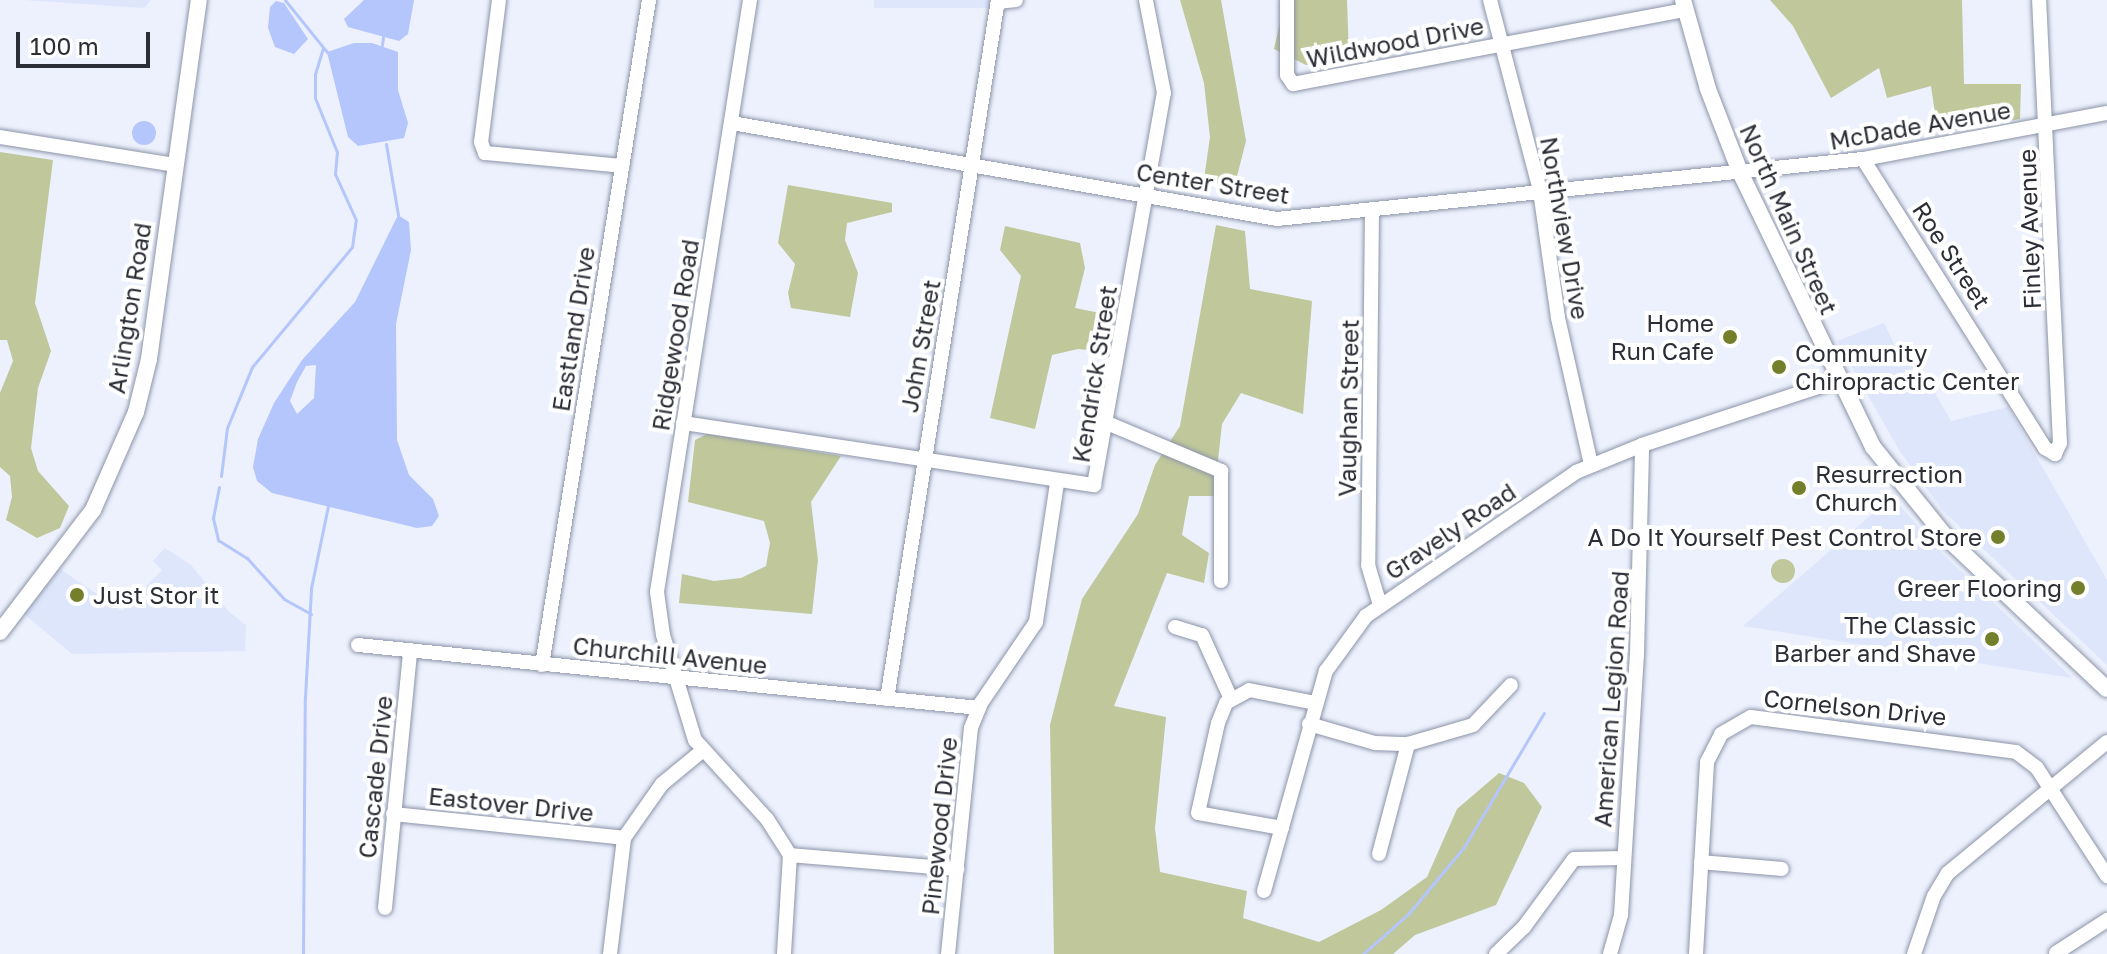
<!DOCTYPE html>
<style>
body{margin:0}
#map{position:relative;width:2107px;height:954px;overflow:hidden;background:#ecf1fd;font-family:"Golos Text",sans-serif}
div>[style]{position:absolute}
.built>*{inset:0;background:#dee6fc;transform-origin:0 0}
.green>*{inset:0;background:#bfc79b}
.round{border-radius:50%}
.water>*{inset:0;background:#b4c6fc}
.stream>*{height:3px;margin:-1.5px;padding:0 1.5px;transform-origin:1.5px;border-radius:1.5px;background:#b4c6fc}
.roads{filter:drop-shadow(0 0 2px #8d94a8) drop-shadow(0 0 2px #8d94a8)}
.minor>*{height:14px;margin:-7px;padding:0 7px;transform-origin:7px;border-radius:7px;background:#fff}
.major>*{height:16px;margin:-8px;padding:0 8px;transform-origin:8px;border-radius:8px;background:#fff}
.dots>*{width:22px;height:22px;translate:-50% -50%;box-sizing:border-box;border:4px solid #fff;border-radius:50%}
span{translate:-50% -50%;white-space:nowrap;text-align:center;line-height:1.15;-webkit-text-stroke:8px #fff;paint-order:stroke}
.street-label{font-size:24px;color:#2b2e36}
.poi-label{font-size:24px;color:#2b2e36}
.right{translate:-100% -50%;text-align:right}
.left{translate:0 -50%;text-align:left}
.scale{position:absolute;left:16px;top:32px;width:134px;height:36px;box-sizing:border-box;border:4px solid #2b2e36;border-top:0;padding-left:10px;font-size:24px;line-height:28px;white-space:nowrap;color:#2b2e36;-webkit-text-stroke:6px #fff;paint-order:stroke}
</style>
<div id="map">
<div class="built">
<i style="clip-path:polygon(24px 0,151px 0,144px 8px)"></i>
<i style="left:874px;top:0;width:116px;height:8px"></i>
<i style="clip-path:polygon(1884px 323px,1903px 362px,1915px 359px,1951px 421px,2008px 407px,2107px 580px,2107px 665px,1943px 511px,1899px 450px,1837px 341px)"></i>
<i style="clip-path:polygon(1892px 497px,1944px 555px,2072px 678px,1743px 626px)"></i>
<i style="clip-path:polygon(165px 548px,191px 565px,228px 611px,246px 625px,245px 651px,72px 654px,23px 613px,60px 569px,122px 611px,162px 570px,153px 561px)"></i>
</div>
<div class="green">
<i style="clip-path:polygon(1180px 0,1221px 0,1246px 141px,1234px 188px,1204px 179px,1210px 137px,1204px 83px)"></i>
<i style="clip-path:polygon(1285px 0,1347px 0,1349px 58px,1306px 65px,1274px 49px)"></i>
<i style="clip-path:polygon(1770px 0,1962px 0,1964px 84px,2021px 84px,2020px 119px,1938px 133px,1931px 86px,1887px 98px,1879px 68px,1831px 98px,1793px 26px)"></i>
<i style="clip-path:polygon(0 152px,53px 160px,35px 303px,51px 351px,38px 388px,31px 448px,38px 471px,69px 506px,60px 528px,37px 538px,6px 520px,12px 497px,10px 476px,0 467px,0 393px,13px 361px,7px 340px,0 340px)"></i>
<i style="clip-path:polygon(788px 185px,892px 203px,892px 212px,847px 223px,845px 240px,858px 273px,850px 317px,791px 308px,788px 293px,795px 264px,778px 243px)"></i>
<i style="clip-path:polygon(1216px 225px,1245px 231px,1250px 289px,1312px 301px,1303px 414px,1241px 393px,1222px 424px,1214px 496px,1189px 496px,1182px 535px,1209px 553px,1204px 583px,1167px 573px,1114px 706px,1166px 717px,1155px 828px,1160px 872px,1247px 891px,1243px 918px,1319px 942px,1381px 910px,1427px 877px,1457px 809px,1499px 773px,1524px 783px,1542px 807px,1496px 905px,1415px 935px,1393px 954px,1054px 954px,1050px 725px,1082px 599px,1138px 514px,1155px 465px,1180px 426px)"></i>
<i style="clip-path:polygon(1005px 226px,1080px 243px,1085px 268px,1075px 308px,1115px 316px,1106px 352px,1078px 349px,1052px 355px,1035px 429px,990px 418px,1021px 276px,1000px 250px)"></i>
<i style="clip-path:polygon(707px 434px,841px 456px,811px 502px,818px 560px,812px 614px,679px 603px,682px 574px,714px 581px,741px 578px,766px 566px,770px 543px,764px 521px,688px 502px,695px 440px)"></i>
<i class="round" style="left:1771px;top:559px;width:24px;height:24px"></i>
</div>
<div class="water">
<i style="clip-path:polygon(364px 0,414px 0,408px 34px,399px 41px,348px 27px,344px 19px)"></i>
<i style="clip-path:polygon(276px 1px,284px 3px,308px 39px,294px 54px,275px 47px,268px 28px,270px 7px)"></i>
<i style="clip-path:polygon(354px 43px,372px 43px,398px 52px,398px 90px,408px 123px,404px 138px,358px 146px,348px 137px,327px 52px)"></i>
<i class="round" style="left:132px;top:121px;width:24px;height:24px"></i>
<i style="clip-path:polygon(evenodd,398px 215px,409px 222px,411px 250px,396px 324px,397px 440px,409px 475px,433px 499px,439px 516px,432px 526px,417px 528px,272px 493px,257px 481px,253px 467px,258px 439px,274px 403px,302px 360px,355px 302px,398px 215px,316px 365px,314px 398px,297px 414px,290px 401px,297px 382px,306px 366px,316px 365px)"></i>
</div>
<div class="stream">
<i style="left:285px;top:0;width:67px;rotate:51.1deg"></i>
<i style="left:382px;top:45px;width:8px;rotate:-83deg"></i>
<i style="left:386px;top:144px;width:72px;rotate:80.4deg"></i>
<i style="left:221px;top:476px;width:48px;rotate:-82.9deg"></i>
<i style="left:227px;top:428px;width:66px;rotate:-67.7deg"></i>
<i style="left:252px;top:367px;width:156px;rotate:-50.2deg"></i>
<i style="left:352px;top:247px;width:27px;rotate:-82deg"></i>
<i style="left:356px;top:220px;width:51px;rotate:-114.5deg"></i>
<i style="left:335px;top:174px;width:22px;rotate:-85deg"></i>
<i style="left:337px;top:152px;width:58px;rotate:-112.2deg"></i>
<i style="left:315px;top:98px;width:24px;rotate:-90deg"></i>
<i style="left:315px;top:74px;width:27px;rotate:-73deg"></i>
<i style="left:219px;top:487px;width:32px;rotate:101deg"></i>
<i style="left:213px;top:518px;width:23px;rotate:77deg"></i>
<i style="left:218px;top:540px;width:34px;rotate:32deg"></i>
<i style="left:247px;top:558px;width:55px;rotate:47.9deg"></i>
<i style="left:284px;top:599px;width:31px;rotate:29deg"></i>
<i style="left:303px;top:954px;width:257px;rotate:-89.6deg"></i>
<i style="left:305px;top:697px;width:109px;rotate:-86.8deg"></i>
<i style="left:311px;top:588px;width:84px;rotate:-78.3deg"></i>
<i style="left:1363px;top:954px;width:62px;rotate:-41.7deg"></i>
<i style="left:1409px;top:913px;width:86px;rotate:-50.2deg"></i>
<i style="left:1464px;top:847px;width:156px;rotate:-59.2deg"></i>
</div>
<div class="roads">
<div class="minor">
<i style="left:499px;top:0;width:143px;rotate:97.2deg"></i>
<i style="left:481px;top:142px;width:12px;rotate:70deg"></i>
<i style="left:485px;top:153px;width:138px;rotate:5.4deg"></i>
<i style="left:750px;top:0;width:599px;rotate:98.93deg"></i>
<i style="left:657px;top:592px;width:43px;rotate:82.1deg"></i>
<i style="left:663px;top:635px;width:110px;rotate:73.1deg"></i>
<i style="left:695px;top:740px;width:107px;rotate:47.7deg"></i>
<i style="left:767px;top:819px;width:43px;rotate:57.4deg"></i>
<i style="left:790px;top:855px;width:99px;rotate:93.5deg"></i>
<i style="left:1287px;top:0;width:75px;rotate:90deg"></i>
<i style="left:1287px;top:75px;width:11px;rotate:56deg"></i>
<i style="left:1293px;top:84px;width:399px;rotate:-10.7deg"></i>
<i style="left:1490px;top:0;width:197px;rotate:75.3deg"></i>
<i style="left:1540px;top:191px;width:128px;rotate:81.9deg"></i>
<i style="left:1558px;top:318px;width:151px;rotate:77.3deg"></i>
<i style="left:998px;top:2px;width:18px;rotate:-6deg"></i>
<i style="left:732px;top:123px;width:553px;rotate:9.99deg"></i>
<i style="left:1277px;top:219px;width:589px;rotate:-5.85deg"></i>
<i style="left:1863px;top:159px;width:248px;rotate:-10.7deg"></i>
<i style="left:0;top:137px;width:176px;rotate:9.1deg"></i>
<i style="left:1863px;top:159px;width:342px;rotate:57.8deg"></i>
<i style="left:2045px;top:448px;width:12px;rotate:31deg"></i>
<i style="left:2055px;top:454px;width:12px;rotate:-66deg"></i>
<i style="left:2060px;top:443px;width:443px;rotate:-92.7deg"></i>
<i style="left:1372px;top:210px;width:355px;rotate:90.6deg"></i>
<i style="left:1368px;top:565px;width:42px;rotate:73.3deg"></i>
<i style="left:683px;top:423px;width:416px;rotate:8.6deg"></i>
<i style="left:1094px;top:485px;width:398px;rotate:-79.9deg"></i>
<i style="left:1164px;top:93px;width:95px;rotate:-101deg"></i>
<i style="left:1107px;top:423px;width:124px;rotate:22.8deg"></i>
<i style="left:1221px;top:471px;width:110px;rotate:90deg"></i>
<i style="left:1175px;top:627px;width:28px;rotate:17deg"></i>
<i style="left:1202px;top:635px;width:70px;rotate:65.6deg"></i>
<i style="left:358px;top:645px;width:624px;rotate:5.79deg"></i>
<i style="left:542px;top:665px;width:674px;rotate:-80.86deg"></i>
<i style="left:887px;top:699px;width:708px;rotate:-80.98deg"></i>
<i style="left:1309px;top:724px;width:69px;rotate:16.1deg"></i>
<i style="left:1375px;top:743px;width:33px;rotate:2deg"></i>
<i style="left:1408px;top:744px;width:68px;rotate:-16.3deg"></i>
<i style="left:1473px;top:725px;width:55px;rotate:-46.5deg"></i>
<i style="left:393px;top:814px;width:232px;rotate:5.9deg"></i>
<i style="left:1282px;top:828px;width:85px;rotate:-169.9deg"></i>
<i style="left:1198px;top:813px;width:92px;rotate:-77.5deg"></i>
<i style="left:1218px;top:723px;width:22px;rotate:-68deg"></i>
<i style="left:1226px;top:703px;width:26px;rotate:-29deg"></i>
<i style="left:1249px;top:690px;width:67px;rotate:11.1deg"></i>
<i style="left:1379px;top:854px;width:114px;rotate:-75.2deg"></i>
<i style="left:790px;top:855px;width:168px;rotate:4.8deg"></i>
<i style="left:1701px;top:862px;width:81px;rotate:4.9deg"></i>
<i style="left:1264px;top:891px;width:229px;rotate:-74.3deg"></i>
<i style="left:1326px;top:671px;width:68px;rotate:-54deg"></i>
<i style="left:1366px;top:616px;width:255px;rotate:-34.4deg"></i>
<i style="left:1576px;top:472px;width:71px;rotate:-22.2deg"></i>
<i style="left:1642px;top:445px;width:205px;rotate:-18.2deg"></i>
<i style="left:385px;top:908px;width:258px;rotate:-84.4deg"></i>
<i style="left:2056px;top:953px;width:61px;rotate:-32.9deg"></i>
<i style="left:610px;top:954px;width:117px;rotate:-83.1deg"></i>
<i style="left:624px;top:838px;width:66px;rotate:-54.9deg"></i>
<i style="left:662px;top:784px;width:52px;rotate:-39.5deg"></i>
<i style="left:948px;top:954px;width:227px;rotate:-84.2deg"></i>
<i style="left:971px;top:728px;width:27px;rotate:-68deg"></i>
<i style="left:981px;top:703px;width:98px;rotate:-55.8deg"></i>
<i style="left:1036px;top:622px;width:141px;rotate:-81.4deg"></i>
<i style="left:1496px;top:954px;width:39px;rotate:-44deg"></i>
<i style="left:1524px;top:927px;width:84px;rotate:-53.7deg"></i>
<i style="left:1574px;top:859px;width:48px;rotate:-1.2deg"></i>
<i style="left:1610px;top:954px;width:41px;rotate:-74.2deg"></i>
<i style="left:1621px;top:915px;width:260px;rotate:-86.5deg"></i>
<i style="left:1637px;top:655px;width:210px;rotate:-88.6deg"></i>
<i style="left:1696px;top:954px;width:192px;rotate:-86.7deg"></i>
<i style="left:1707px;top:762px;width:31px;rotate:-63deg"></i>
<i style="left:1721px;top:734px;width:34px;rotate:-30deg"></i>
<i style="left:1751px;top:717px;width:267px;rotate:7.5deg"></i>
<i style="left:2016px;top:752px;width:26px;rotate:37deg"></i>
<i style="left:2037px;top:768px;width:129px;rotate:57.1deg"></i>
<i style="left:1914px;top:954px;width:61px;rotate:-71deg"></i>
<i style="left:1934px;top:896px;width:27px;rotate:-59deg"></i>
<i style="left:1948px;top:873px;width:206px;rotate:-39.5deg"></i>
</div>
<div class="major">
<i style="left:1683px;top:0;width:92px;rotate:74.3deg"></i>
<i style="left:1708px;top:89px;width:89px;rotate:68.9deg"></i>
<i style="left:1740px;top:172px;width:305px;rotate:64.2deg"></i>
<i style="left:1873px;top:447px;width:116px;rotate:51deg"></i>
<i style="left:1946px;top:537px;width:221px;rotate:43.4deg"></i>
<i style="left:0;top:632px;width:153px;rotate:-52.7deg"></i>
<i style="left:93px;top:510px;width:107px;rotate:-66.3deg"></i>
<i style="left:136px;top:412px;width:55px;rotate:-76.2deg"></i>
<i style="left:149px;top:359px;width:362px;rotate:-82.1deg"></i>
</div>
</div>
<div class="dots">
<i style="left:1730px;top:337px;background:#747f2b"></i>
<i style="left:1779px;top:367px;background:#747f2b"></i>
<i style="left:1799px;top:488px;background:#747f2b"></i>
<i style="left:1998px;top:537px;background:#747f2b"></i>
<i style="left:2078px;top:588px;background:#747f2b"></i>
<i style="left:77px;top:595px;background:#747f2b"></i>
<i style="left:1992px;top:639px;background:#747f2b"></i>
</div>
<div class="street-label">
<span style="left:1395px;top:42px;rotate:-11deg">Wildwood Drive</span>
<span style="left:1920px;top:125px;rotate:-10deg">McDade Avenue</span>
<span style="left:1213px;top:183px;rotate:9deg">Center Street</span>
<span style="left:1789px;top:219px;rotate:66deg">North Main Street</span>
<span style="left:1565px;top:228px;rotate:80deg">Northview Drive</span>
<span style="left:2029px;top:229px;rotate:-92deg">Finley Avenue</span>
<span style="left:1952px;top:255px;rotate:57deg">Roe Street</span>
<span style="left:129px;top:308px;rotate:-81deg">Arlington Road</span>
<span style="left:573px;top:329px;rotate:-81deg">Eastland Drive</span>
<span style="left:675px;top:335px;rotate:-81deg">Ridgewood Road</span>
<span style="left:920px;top:346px;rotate:-80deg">John Street</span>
<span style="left:1094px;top:374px;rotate:-81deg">Kendrick Street</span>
<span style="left:1348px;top:408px;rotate:-89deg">Vaughan Street</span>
<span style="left:1450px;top:531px;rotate:-34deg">Gravely Road</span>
<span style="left:670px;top:655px;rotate:6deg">Churchill Avenue</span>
<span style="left:1611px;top:699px;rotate:-86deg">American Legion Road</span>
<span style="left:1855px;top:707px;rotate:6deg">Cornelson Drive</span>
<span style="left:375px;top:777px;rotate:-84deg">Cascade Drive</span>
<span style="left:511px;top:804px;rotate:6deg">Eastover Drive</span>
<span style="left:939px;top:826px;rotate:-84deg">Pinewood Drive</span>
</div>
<div class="poi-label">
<span class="right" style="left:1714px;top:337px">Home<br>Run Cafe</span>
<span class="left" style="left:1795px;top:367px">Community<br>Chiropractic Center</span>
<span class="left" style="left:1815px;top:488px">Resurrection<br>Church</span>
<span class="right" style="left:1982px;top:537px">A Do It Yourself Pest Control Store</span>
<span class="right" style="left:2062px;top:588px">Greer Flooring</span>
<span class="left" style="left:93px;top:595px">Just Stor it</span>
<span class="right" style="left:1976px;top:639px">The Classic<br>Barber and Shave</span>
</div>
<div class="scale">100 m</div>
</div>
